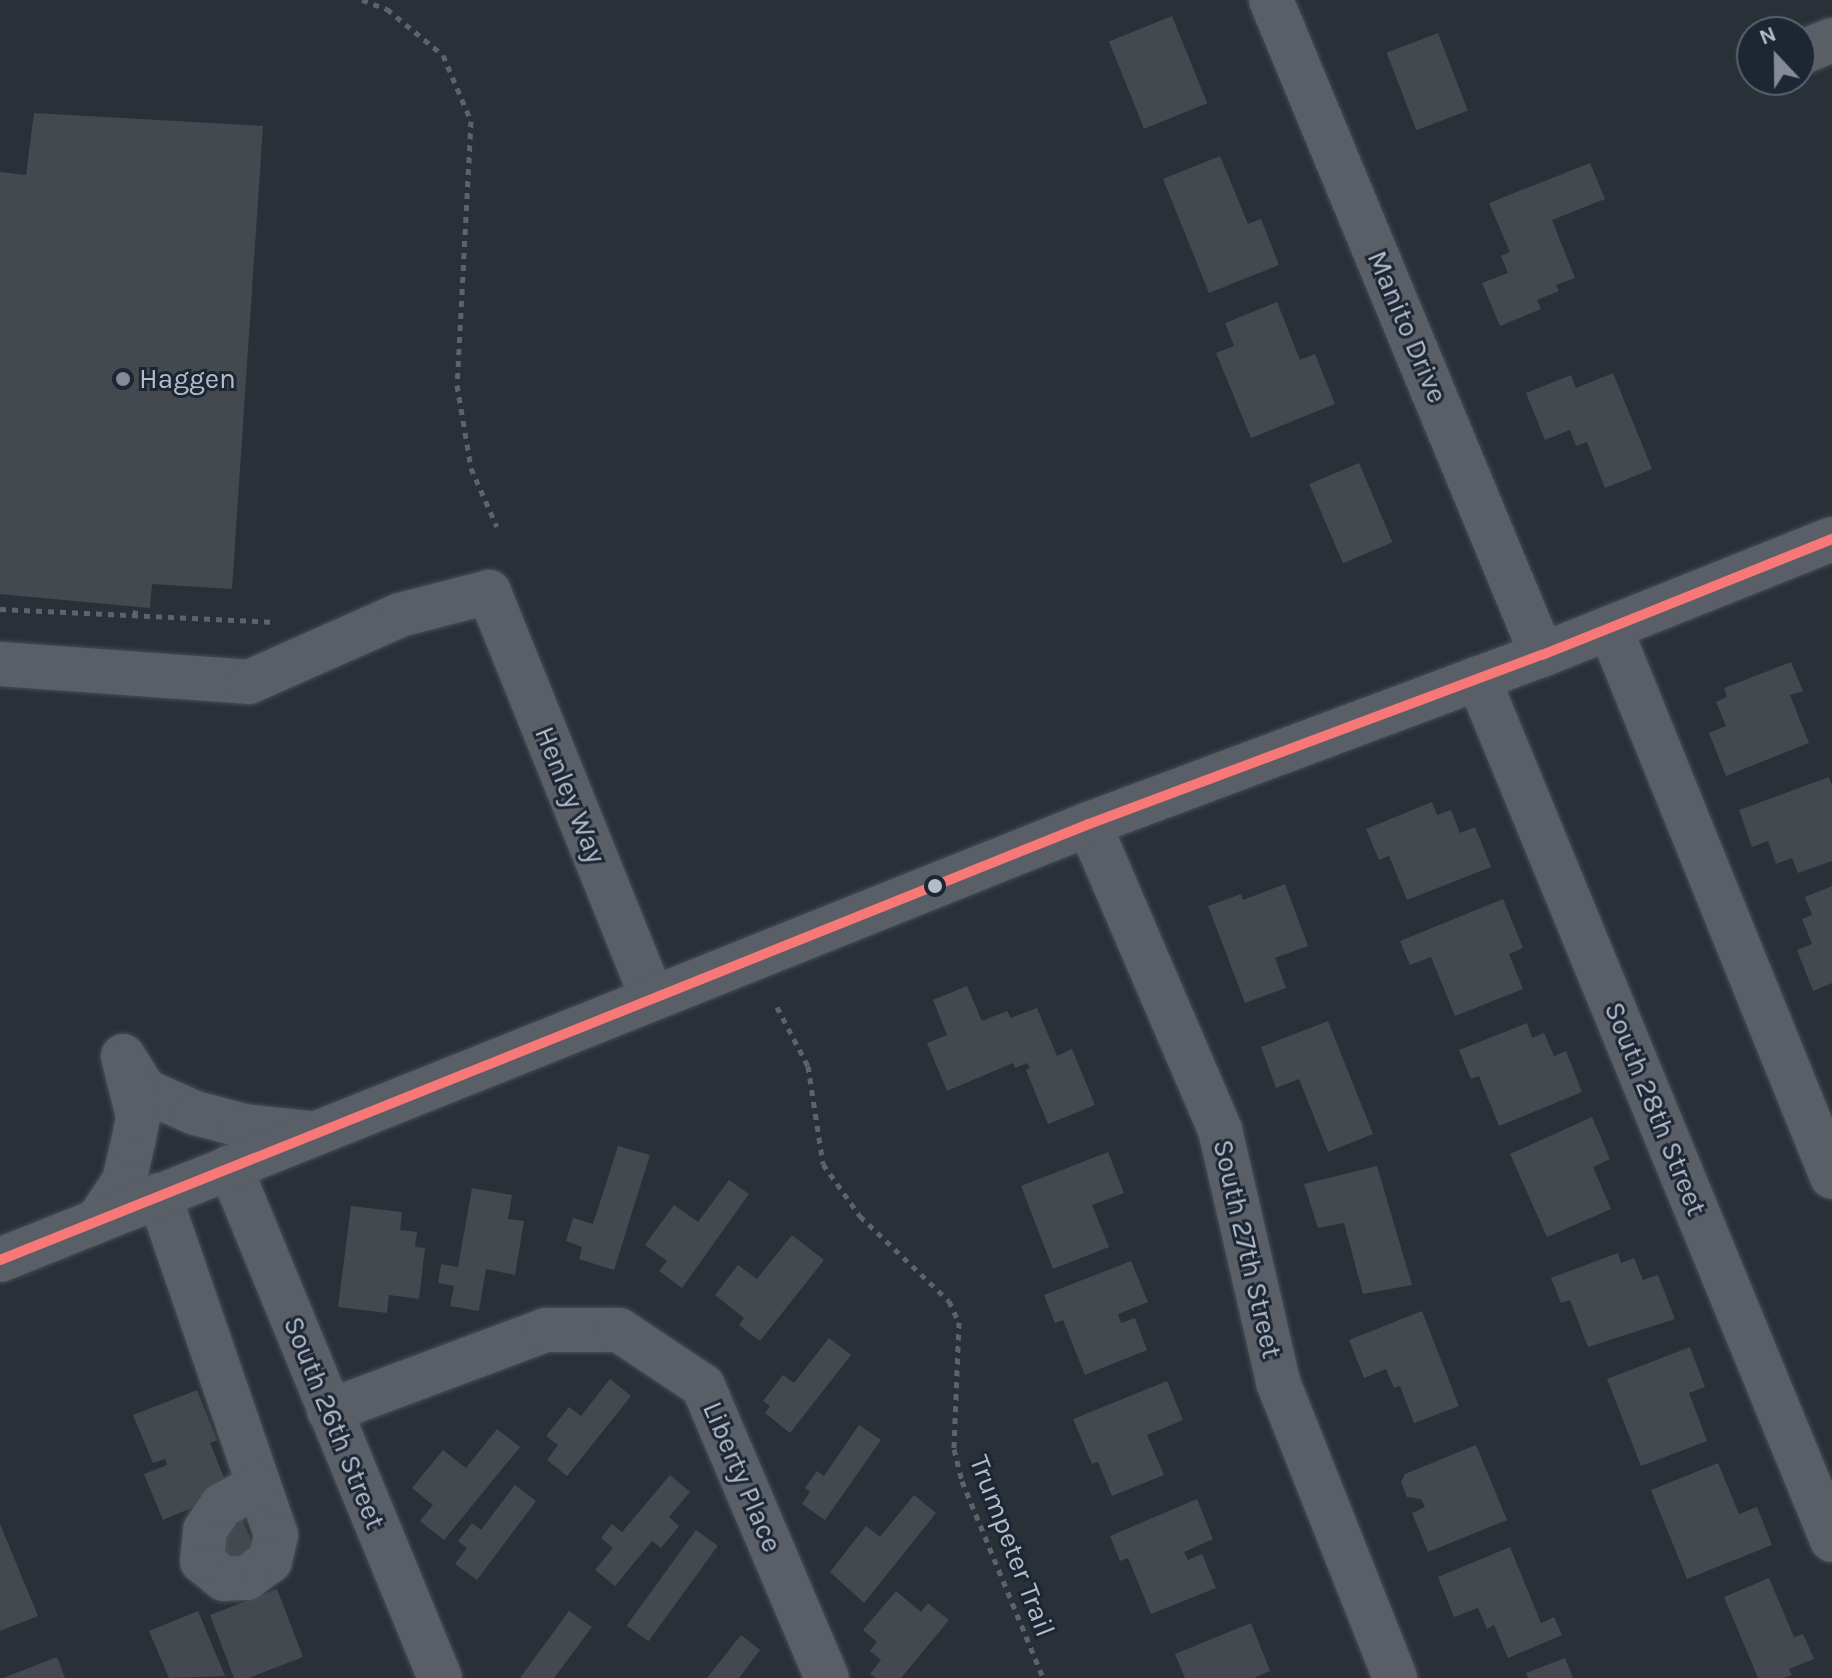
<!DOCTYPE html>
<style>
body{margin:0}
#map{position:relative;width:1832px;height:1678px;overflow:hidden;background:#2a3038;font-family:Karla,sans-serif}
div>[style]{position:absolute}
.building>*{inset:0;background:#444950;transform-origin:0 0}
.path>*{height:5px;margin-top:-2.5px;transform-origin:0;background:repeating-linear-gradient(90deg,#5d636a 0 6px,transparent 0 12px)}
.roads{filter:drop-shadow(0 0 2px #484c53) drop-shadow(0 0 2px #484c53)}
.minor>*{height:44px;margin:-22px;padding:0 22px;transform-origin:22px;border-radius:22px;background:#5a5e66}
.bus-1>*{height:10px;margin:-5px;padding:0 5px;transform-origin:5px;border-radius:5px;background:#f77876}
.dots>*{width:22px;height:22px;translate:-50% -50%;box-sizing:border-box;border:4px solid #1d2633;border-radius:50%}
span{translate:-50% -50%;white-space:nowrap;text-align:center;line-height:1.15;-webkit-text-stroke:6px #1d2633;paint-order:stroke}
.street-label{font-size:28px;color:#b4bcc9}
.poi-label{font-size:28px;color:#b4bcc9}
.left{translate:0 -50%;text-align:left}
.north{position:absolute;left:1736px;top:16px;width:80px;height:80px;box-sizing:border-box;background:#1d2633;border:2px solid #59626f;border-radius:50%;rotate:338deg;font-size:22px;font-weight:700;line-height:32px;text-align:center;color:#b4bcc9}
.north::after{content:'';display:block;margin:auto;width:28px;height:36px;background:#848b96;clip-path:polygon(50% 0,100% 100%,50% 72%,0 100%)}
</style>
<div id="map">
<div class="building">
<i style="left:1172px;top:16px;width:94px;height:68px;rotate:68deg"></i>
<i style="left:1438px;top:33px;width:83px;height:55px;rotate:69deg"></i>
<i style="clip-path:polygon(34px 113px,263px 126px,232px 589px,152px 584px,150px 608px,0 594px,0 172px,26px 175px)"></i>
<i style="clip-path:polygon(1220px 156px,1248px 224px,1261px 219px,1279px 265px,1209px 293px,1163px 179px)"></i>
<i style="clip-path:polygon(1590px 163px,1605px 199px,1552px 220px,1575px 278px,1556px 285px,1559px 291px,1537px 300px,1541px 309px,1500px 326px,1482px 283px,1508px 273px,1501px 256px,1510px 252px,1489px 203px)"></i>
<i style="clip-path:polygon(1277px 302px,1300px 360px,1315px 354px,1335px 404px,1251px 438px,1216px 353px,1234px 346px,1225px 323px)"></i>
<i style="clip-path:polygon(1613px 373px,1652px 469px,1605px 488px,1587px 442px,1576px 446px,1570px 430px,1545px 440px,1526px 393px,1571px 375px,1576px 388px)"></i>
<i style="left:1359px;top:463px;width:86px;height:54px;rotate:67deg"></i>
<i style="clip-path:polygon(1791px 662px,1803px 691px,1790px 695px,1809px 743px,1726px 776px,1709px 733px,1726px 726px,1716px 702px,1727px 697px,1724px 688px)"></i>
<i style="clip-path:polygon(1829px 777px,1832px 786px,1832px 861px,1798px 873px,1792px 858px,1776px 864px,1768px 841px,1752px 847px,1739px 810px)"></i>
<i style="clip-path:polygon(1432px 802px,1437px 815px,1451px 810px,1460px 833px,1475px 827px,1491px 867px,1407px 900px,1389px 856px,1379px 860px,1366px 829px)"></i>
<i style="clip-path:polygon(1285px 884px,1308px 946px,1275px 958px,1286px 988px,1245px 1003px,1208px 906px,1241px 894px,1243px 900px)"></i>
<i style="clip-path:polygon(1832px 886px,1832px 983px,1813px 991px,1797px 950px,1812px 944px,1802px 919px,1812px 915px,1805px 897px)"></i>
<i style="clip-path:polygon(1503px 899px,1523px 948px,1509px 954px,1523px 989px,1455px 1016px,1431px 957px,1410px 965px,1400px 941px)"></i>
<i style="clip-path:polygon(967px 986px,982px 1021px,1007px 1011px,1011px 1018px,1037px 1008px,1057px 1056px,1072px 1049px,1095px 1105px,1048px 1124px,1026px 1070px,1030px 1068px,1027px 1063px,1015px 1068px,1013px 1063px,947px 1091px,927px 1043px,947px 1035px,933px 1000px)"></i>
<i style="clip-path:polygon(1328px 1021px,1373px 1134px,1328px 1152px,1299px 1079px,1276px 1088px,1261px 1047px)"></i>
<i style="clip-path:polygon(1527px 1023px,1532px 1038px,1544px 1033px,1554px 1056px,1566px 1051px,1582px 1092px,1499px 1126px,1479px 1076px,1471px 1079px,1459px 1050px)"></i>
<i style="clip-path:polygon(1592px 1117px,1610px 1159px,1593px 1167px,1611px 1209px,1547px 1237px,1510px 1154px)"></i>
<i style="clip-path:polygon(618px 1146px,650px 1155px,614px 1270px,579px 1259px,582px 1247px,566px 1241px,573px 1218px,593px 1224px)"></i>
<i style="clip-path:polygon(1108px 1152px,1124px 1193px,1092px 1205px,1109px 1247px,1053px 1269px,1021px 1186px)"></i>
<i style="clip-path:polygon(1377px 1166px,1412px 1285px,1363px 1294px,1344px 1223px,1318px 1228px,1304px 1184px)"></i>
<i style="clip-path:polygon(729px 1180px,749px 1194px,682px 1288px,659px 1271px,667px 1261px,645px 1245px,674px 1205px,698px 1222px)"></i>
<i style="clip-path:polygon(472px 1188px,512px 1195px,508px 1219px,524px 1221px,515px 1275px,486px 1269px,479px 1311px,450px 1306px,454px 1286px,438px 1283px,441px 1264px,458px 1267px)"></i>
<i style="clip-path:polygon(351px 1206px,402px 1212px,400px 1230px,417px 1232px,415px 1247px,425px 1248px,419px 1299px,389px 1295px,387px 1313px,338px 1307px)"></i>
<i style="clip-path:polygon(792px 1235px,824px 1260px,760px 1341px,739px 1325px,744px 1318px,715px 1295px,738px 1265px,757px 1279px)"></i>
<i style="clip-path:polygon(1618px 1253px,1621px 1263px,1634px 1258px,1643px 1280px,1658px 1275px,1675px 1319px,1588px 1347px,1570px 1300px,1561px 1303px,1551px 1278px)"></i>
<i style="clip-path:polygon(1131px 1261px,1148px 1302px,1118px 1314px,1121px 1323px,1135px 1318px,1147px 1350px,1085px 1375px,1063px 1320px,1055px 1323px,1044px 1295px)"></i>
<i style="clip-path:polygon(1422px 1311px,1459px 1406px,1414px 1423px,1400px 1386px,1394px 1388px,1386px 1369px,1364px 1378px,1349px 1340px)"></i>
<i style="clip-path:polygon(829px 1338px,851px 1355px,790px 1433px,765px 1413px,770px 1406px,763px 1401px,783px 1375px,794px 1383px)"></i>
<i style="clip-path:polygon(1690px 1347px,1705px 1387px,1689px 1393px,1707px 1441px,1641px 1466px,1607px 1379px)"></i>
<i style="clip-path:polygon(610px 1379px,631px 1396px,567px 1476px,547px 1460px,558px 1445px,546px 1436px,569px 1407px,581px 1416px)"></i>
<i style="clip-path:polygon(1167px 1381px,1183px 1420px,1147px 1435px,1164px 1475px,1112px 1496px,1098px 1462px,1092px 1464px,1073px 1419px)"></i>
<i style="clip-path:polygon(197px 1390px,217px 1440px,210px 1443px,230px 1492px,163px 1520px,144px 1474px,167px 1465px,165px 1459px,153px 1463px,133px 1415px)"></i>
<i style="clip-path:polygon(859px 1425px,881px 1440px,825px 1520px,802px 1504px,810px 1492px,805px 1488px,817px 1471px,824px 1476px)"></i>
<i style="clip-path:polygon(497px 1429px,520px 1447px,444px 1540px,420px 1521px,433px 1505px,412px 1488px,443px 1450px,466px 1468px)"></i>
<i style="clip-path:polygon(1476px 1445px,1507px 1520px,1428px 1552px,1412px 1513px,1425px 1507px,1421px 1499px,1407px 1497px,1401px 1482px,1405px 1474px)"></i>
<i style="clip-path:polygon(1718px 1463px,1739px 1514px,1757px 1507px,1772px 1545px,1687px 1579px,1651px 1490px)"></i>
<i style="clip-path:polygon(670px 1475px,690px 1492px,669px 1517px,679px 1526px,661px 1548px,652px 1541px,615px 1586px,595px 1570px,613px 1548px,601px 1538px,612px 1524px,622px 1532px)"></i>
<i style="clip-path:polygon(515px 1485px,536px 1501px,477px 1580px,455px 1564px,467px 1548px,458px 1541px,472px 1523px,481px 1530px)"></i>
<i style="clip-path:polygon(914px 1495px,936px 1513px,864px 1603px,830px 1572px,866px 1526px,880px 1537px)"></i>
<i style="clip-path:polygon(1197px 1499px,1213px 1539px,1184px 1552px,1188px 1560px,1202px 1554px,1216px 1588px,1151px 1614px,1128px 1558px,1120px 1561px,1110px 1536px)"></i>
<i style="left:241px;top:1516px;width:43px;height:29px;rotate:67deg"></i>
<i style="clip-path:polygon(0 1524px,38px 1616px,0 1631px)"></i>
<i style="left:696px;top:1530px;width:27px;height:118px;rotate:36deg"></i>
<i style="clip-path:polygon(1510px 1547px,1541px 1623px,1554px 1617px,1562px 1635px,1508px 1658px,1494px 1625px,1487px 1629px,1478px 1608px,1454px 1617px,1438px 1577px)"></i>
<i style="clip-path:polygon(1769px 1578px,1794px 1637px,1803px 1634px,1814px 1659px,1789px 1669px,1792px 1675px,1784px 1678px,1758px 1678px,1724px 1597px)"></i>
<i style="clip-path:polygon(277px 1589px,303px 1657px,249px 1678px,234px 1678px,210px 1615px)"></i>
<i style="clip-path:polygon(896px 1591px,921px 1612px,928px 1603px,949px 1620px,901px 1678px,876px 1678px,870px 1674px,881px 1660px,870px 1651px,877px 1642px,863px 1630px)"></i>
<i style="clip-path:polygon(198px 1611px,225px 1676px,169px 1678px,149px 1631px)"></i>
<i style="clip-path:polygon(569px 1611px,592px 1627px,554px 1678px,520px 1678px)"></i>
<i style="clip-path:polygon(1251px 1623px,1270px 1671px,1254px 1678px,1185px 1678px,1175px 1654px)"></i>
<i style="clip-path:polygon(741px 1635px,760px 1650px,739px 1678px,707px 1678px)"></i>
<i style="clip-path:polygon(57px 1657px,65px 1678px,3px 1678px)"></i>
<i style="clip-path:polygon(1565px 1658px,1573px 1678px,1528px 1678px,1526px 1673px)"></i>
</div>
<div class="path">
<i style="left:362px;top:0;width:27px;rotate:20deg"></i>
<i style="left:387px;top:9px;width:72px;rotate:39.4deg"></i>
<i style="left:443px;top:55px;width:72px;rotate:67deg"></i>
<i style="left:471px;top:121px;width:264px;rotate:93deg"></i>
<i style="left:457px;top:385px;width:84px;rotate:80.4deg"></i>
<i style="left:471px;top:468px;width:64px;rotate:66.2deg"></i>
<i style="left:0;top:609px;width:276px;rotate:2.7deg"></i>
<i style="left:135px;top:616px;width:9px;rotate:-84deg"></i>
<i style="left:777px;top:1007px;width:67px;rotate:62.3deg"></i>
<i style="left:808px;top:1066px;width:99px;rotate:81.3deg"></i>
<i style="left:823px;top:1164px;width:64px;rotate:54.6deg"></i>
<i style="left:860px;top:1216px;width:123px;rotate:43.7deg"></i>
<i style="left:949px;top:1301px;width:23px;rotate:65deg"></i>
<i style="left:959px;top:1322px;width:127px;rotate:92.3deg"></i>
<i style="left:954px;top:1449px;width:33px;rotate:76deg"></i>
<i style="left:962px;top:1481px;width:213px;rotate:67.6deg"></i>
</div>
<div class="roads">
<div class="minor">
<i style="left:1271px;top:0;width:709px;rotate:67.52deg"></i>
<i style="left:1800px;top:53px;width:35px;rotate:-22deg"></i>
<i style="left:1610px;top:628px;width:592px;rotate:67.98deg"></i>
<i style="left:0;top:664px;width:250px;rotate:4.1deg"></i>
<i style="left:249px;top:682px;width:165px;rotate:-23.9deg"></i>
<i style="left:400px;top:615px;width:92px;rotate:-14.5deg"></i>
<i style="left:489px;top:592px;width:437px;rotate:68.1deg"></i>
<i style="left:1478px;top:678px;width:932px;rotate:67.67deg"></i>
<i style="left:1089px;top:824px;width:333px;rotate:66.8deg"></i>
<i style="left:1220px;top:1130px;width:259px;rotate:77deg"></i>
<i style="left:1278px;top:1382px;width:318px;rotate:68.4deg"></i>
<i style="left:123px;top:1056px;width:41px;rotate:57.8deg"></i>
<i style="left:145px;top:1091px;width:55px;rotate:23.7deg"></i>
<i style="left:195px;top:1113px;width:51px;rotate:14.9deg"></i>
<i style="left:244px;top:1126px;width:64px;rotate:6.2deg"></i>
<i style="left:230px;top:1167px;width:552px;rotate:67.66deg"></i>
<i style="left:159px;top:1195px;width:360px;rotate:71deg"></i>
<i style="left:276px;top:1535px;width:27px;rotate:103deg"></i>
<i style="left:270px;top:1561px;width:29px;rotate:144deg"></i>
<i style="left:247px;top:1578px;width:23px;rotate:178deg"></i>
<i style="left:224px;top:1579px;width:28px;rotate:-141deg"></i>
<i style="left:202px;top:1561px;width:31px;rotate:-84deg"></i>
<i style="left:205px;top:1530px;width:29px;rotate:-56deg"></i>
<i style="left:221px;top:1506px;width:43px;rotate:-29.6deg"></i>
<i style="left:98px;top:1220px;width:47px;rotate:-56.3deg"></i>
<i style="left:124px;top:1181px;width:39px;rotate:-77deg"></i>
<i style="left:133px;top:1143px;width:26px;rotate:-79deg"></i>
<i style="left:138px;top:1117px;width:58px;rotate:-104deg"></i>
<i style="left:0;top:1260px;width:1173px;rotate:-21.82deg"></i>
<i style="left:1089px;top:824px;width:483px;rotate:-20.5deg"></i>
<i style="left:1542px;top:655px;width:312px;rotate:-21.8deg"></i>
<i style="left:329px;top:1411px;width:232px;rotate:-20.5deg"></i>
<i style="left:546px;top:1330px;width:73px"></i>
<i style="left:619px;top:1330px;width:101px;rotate:33.7deg"></i>
<i style="left:703px;top:1386px;width:317px;rotate:67deg"></i>
</div>
</div>
<div class="bus-1">
<i style="left:0;top:1260px;width:1173px;rotate:-21.82deg"></i>
<i style="left:1089px;top:824px;width:483px;rotate:-20.5deg"></i>
<i style="left:1542px;top:655px;width:312px;rotate:-21.8deg"></i>
</div>
<div class="dots">
<i style="left:123px;top:379px;background:#848b96"></i>
<i style="left:935px;top:886px;background:#b4bcc9"></i>
</div>
<div class="street-label">
<span style="left:1407px;top:327px;rotate:67deg">Manito Drive</span>
<span style="left:570px;top:795px;rotate:68deg">Henley Way</span>
<span style="left:1655px;top:1109px;rotate:68deg">South 28th Street</span>
<span style="left:1247px;top:1249px;rotate:77deg">South 27th Street</span>
<span style="left:334px;top:1423px;rotate:68deg">South 26th Street</span>
<span style="left:742px;top:1477px;rotate:67deg">Liberty Place</span>
<span style="left:1012px;top:1546px;rotate:69deg">Trumpeter Trail</span>
</div>
<div class="poi-label">
<span class="left" style="left:139px;top:379px">Haggen</span>
</div>
<div class="north">N</div>
</div>
